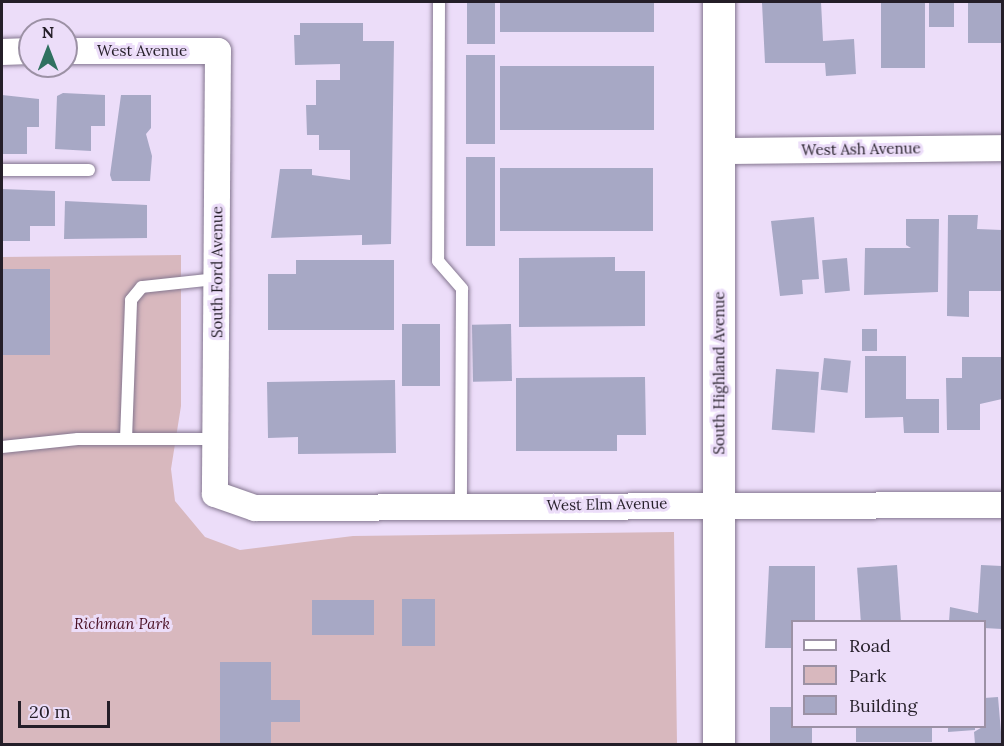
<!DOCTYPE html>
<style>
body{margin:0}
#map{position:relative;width:1004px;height:746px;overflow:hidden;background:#ecddf9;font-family:Lora,serif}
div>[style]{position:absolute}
.green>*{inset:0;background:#d8b8be}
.building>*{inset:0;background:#a7a8c5;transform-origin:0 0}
.roads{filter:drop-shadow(0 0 2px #84768f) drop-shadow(0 0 2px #84768f)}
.service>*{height:12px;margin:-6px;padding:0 6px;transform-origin:6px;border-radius:6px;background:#fff}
.minor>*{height:26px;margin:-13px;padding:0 13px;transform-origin:13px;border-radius:13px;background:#fff}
.tertiary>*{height:32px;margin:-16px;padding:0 16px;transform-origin:16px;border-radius:16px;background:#fff}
span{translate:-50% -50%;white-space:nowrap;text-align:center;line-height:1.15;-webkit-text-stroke:6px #ecddf9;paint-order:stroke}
.street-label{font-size:15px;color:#241e28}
.park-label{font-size:15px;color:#4a1024;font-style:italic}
.frame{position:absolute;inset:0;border:3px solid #241e28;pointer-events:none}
.legend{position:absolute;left:791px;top:620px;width:195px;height:108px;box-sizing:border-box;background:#ecddf9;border:2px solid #9c91a5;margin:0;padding:8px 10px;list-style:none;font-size:18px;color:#241e28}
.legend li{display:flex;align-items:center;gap:12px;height:30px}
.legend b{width:30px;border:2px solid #9c91a5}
.north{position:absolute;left:18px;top:18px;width:60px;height:60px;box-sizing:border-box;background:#ecddf9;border:2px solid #9c91a5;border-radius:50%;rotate:0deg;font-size:16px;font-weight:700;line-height:24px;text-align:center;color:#241e28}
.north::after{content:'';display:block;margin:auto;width:21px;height:27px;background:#307160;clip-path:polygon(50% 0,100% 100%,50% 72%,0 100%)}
.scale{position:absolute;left:18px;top:701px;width:92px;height:27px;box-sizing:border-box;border:3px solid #241e28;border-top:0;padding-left:8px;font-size:18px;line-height:21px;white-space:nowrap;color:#241e28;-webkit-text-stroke:4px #ecddf9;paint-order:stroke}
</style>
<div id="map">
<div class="green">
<i style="clip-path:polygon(181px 255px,181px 406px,171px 469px,175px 501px,205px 537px,240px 550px,353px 536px,674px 532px,677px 744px,2px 744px,2px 257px)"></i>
</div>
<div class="building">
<i style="left:467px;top:2px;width:28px;height:42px"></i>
<i style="left:500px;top:2px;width:154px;height:30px"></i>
<i style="clip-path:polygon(821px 2px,823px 41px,854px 39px,856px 74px,826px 76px,825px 63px,765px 63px,762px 3px)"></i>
<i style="left:881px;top:2px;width:44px;height:66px"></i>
<i style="left:929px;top:2px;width:25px;height:25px"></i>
<i style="left:968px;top:2px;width:34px;height:41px"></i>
<i style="clip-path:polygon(300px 23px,363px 23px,363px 41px,394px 41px,391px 244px,362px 245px,362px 235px,271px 238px,280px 169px,312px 169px,312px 175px,350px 180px,350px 150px,319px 150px,319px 135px,307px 135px,306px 105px,316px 105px,316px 80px,340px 80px,340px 64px,295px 65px,294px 35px,300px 35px)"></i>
<i style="left:466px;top:55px;width:29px;height:89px"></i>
<i style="left:500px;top:66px;width:154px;height:64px"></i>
<i style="clip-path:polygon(63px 93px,105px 95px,105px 126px,91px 126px,91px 151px,55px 149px,57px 96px)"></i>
<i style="clip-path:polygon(2px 95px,39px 99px,39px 127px,27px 127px,27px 154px,2px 154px)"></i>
<i style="clip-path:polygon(121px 95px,151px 95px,151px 128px,146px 134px,152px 156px,150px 181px,112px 181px,110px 175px)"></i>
<i style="left:466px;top:157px;width:29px;height:89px"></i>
<i style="left:653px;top:168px;width:63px;height:153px;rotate:90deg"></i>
<i style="clip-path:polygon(2px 189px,55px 191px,55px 226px,30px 226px,30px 241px,2px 241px)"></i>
<i style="clip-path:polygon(65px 201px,147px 205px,147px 238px,64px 239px)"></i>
<i style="clip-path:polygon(948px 215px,978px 215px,977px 229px,1002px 230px,1002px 291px,969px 291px,969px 317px,947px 316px)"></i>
<i style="clip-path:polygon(814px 217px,819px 279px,802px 280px,803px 294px,780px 296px,771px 221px)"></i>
<i style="clip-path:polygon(906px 219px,939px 219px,938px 292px,864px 295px,865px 248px,911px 248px,906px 245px)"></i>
<i style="clip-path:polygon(615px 257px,615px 271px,645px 271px,645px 326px,519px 327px,519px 258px)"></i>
<i style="left:847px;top:258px;width:33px;height:25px;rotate:85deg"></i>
<i style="clip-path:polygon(296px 260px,394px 260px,394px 330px,268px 330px,268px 274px,296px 274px)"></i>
<i style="left:2px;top:269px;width:48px;height:86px"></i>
<i style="left:402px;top:324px;width:38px;height:62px"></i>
<i style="left:511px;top:324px;width:57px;height:39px;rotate:89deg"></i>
<i style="left:862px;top:329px;width:15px;height:22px"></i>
<i style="clip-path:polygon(865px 356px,906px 356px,906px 399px,939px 399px,939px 433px,904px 433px,903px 417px,865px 418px)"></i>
<i style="clip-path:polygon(962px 357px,1002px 357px,1002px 399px,980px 404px,980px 430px,947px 430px,946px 378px,962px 378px)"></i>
<i style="left:824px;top:358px;width:27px;height:32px;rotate:6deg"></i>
<i style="left:776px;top:369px;width:43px;height:61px;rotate:4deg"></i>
<i style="clip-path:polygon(645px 377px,646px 435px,617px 435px,617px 451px,516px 451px,516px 378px)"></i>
<i style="clip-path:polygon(395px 380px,396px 453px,298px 454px,298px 437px,268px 438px,267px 382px)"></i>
<i style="left:897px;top:565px;width:57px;height:40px;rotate:86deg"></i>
<i style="clip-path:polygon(981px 565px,1002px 566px,1002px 629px,984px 628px,984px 622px,949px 622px,950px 607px,978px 613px)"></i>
<i style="clip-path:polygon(769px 566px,815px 566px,815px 622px,792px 622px,792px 648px,765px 648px)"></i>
<i style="left:402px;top:599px;width:33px;height:47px"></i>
<i style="left:312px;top:600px;width:62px;height:35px"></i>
<i style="clip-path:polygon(220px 662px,271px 662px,271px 700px,300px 700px,300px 722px,271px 722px,271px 744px,220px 744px)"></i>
<i style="clip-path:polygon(998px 697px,1002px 744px,975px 744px,974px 732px,984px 726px,984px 698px)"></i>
<i style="clip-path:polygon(770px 707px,792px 707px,792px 726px,812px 726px,812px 744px,770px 744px)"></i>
<i style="left:856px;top:726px;width:76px;height:16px"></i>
<i style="clip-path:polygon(948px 726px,975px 726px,975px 730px,948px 732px)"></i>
</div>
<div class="roads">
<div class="service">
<i style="left:439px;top:2px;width:259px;rotate:90.2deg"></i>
<i style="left:438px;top:261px;width:37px;rotate:49deg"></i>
<i style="left:462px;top:289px;width:218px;rotate:90.3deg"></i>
<i style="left:2px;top:170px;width:87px"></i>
<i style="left:126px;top:439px;width:139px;rotate:-87.9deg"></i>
<i style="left:131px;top:300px;width:17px;rotate:-50deg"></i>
<i style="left:142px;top:287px;width:74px;rotate:-6.2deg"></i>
<i style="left:2px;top:447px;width:76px;rotate:-6deg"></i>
<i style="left:78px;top:439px;width:138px"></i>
</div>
<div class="minor">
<i style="left:66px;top:51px;width:152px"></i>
<i style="left:218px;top:51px;width:443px;rotate:90.4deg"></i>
<i style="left:215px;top:494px;width:42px;rotate:19.3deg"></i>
<i style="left:255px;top:508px;width:747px;rotate:-0.23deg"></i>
<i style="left:2px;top:52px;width:28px;rotate:-2deg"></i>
<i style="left:719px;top:151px;width:283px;rotate:-0.6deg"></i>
</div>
<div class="tertiary">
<i style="left:719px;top:2px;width:742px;rotate:90deg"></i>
</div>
</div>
<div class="street-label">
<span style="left:142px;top:51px">West Avenue</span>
<span style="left:861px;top:149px;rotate:-1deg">West Ash Avenue</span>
<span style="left:217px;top:272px;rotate:-90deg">South Ford Avenue</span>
<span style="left:719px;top:373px;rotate:-90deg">South Highland Avenue</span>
<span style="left:607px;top:504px;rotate:-1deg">West Elm Avenue</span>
</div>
<div class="park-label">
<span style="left:122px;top:624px">Richman Park</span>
</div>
<div class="frame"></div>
<ul class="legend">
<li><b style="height:8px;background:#fff"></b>Road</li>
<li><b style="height:16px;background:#d8b8be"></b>Park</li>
<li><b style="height:16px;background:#a7a8c5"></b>Building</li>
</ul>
<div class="north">N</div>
<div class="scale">20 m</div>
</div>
